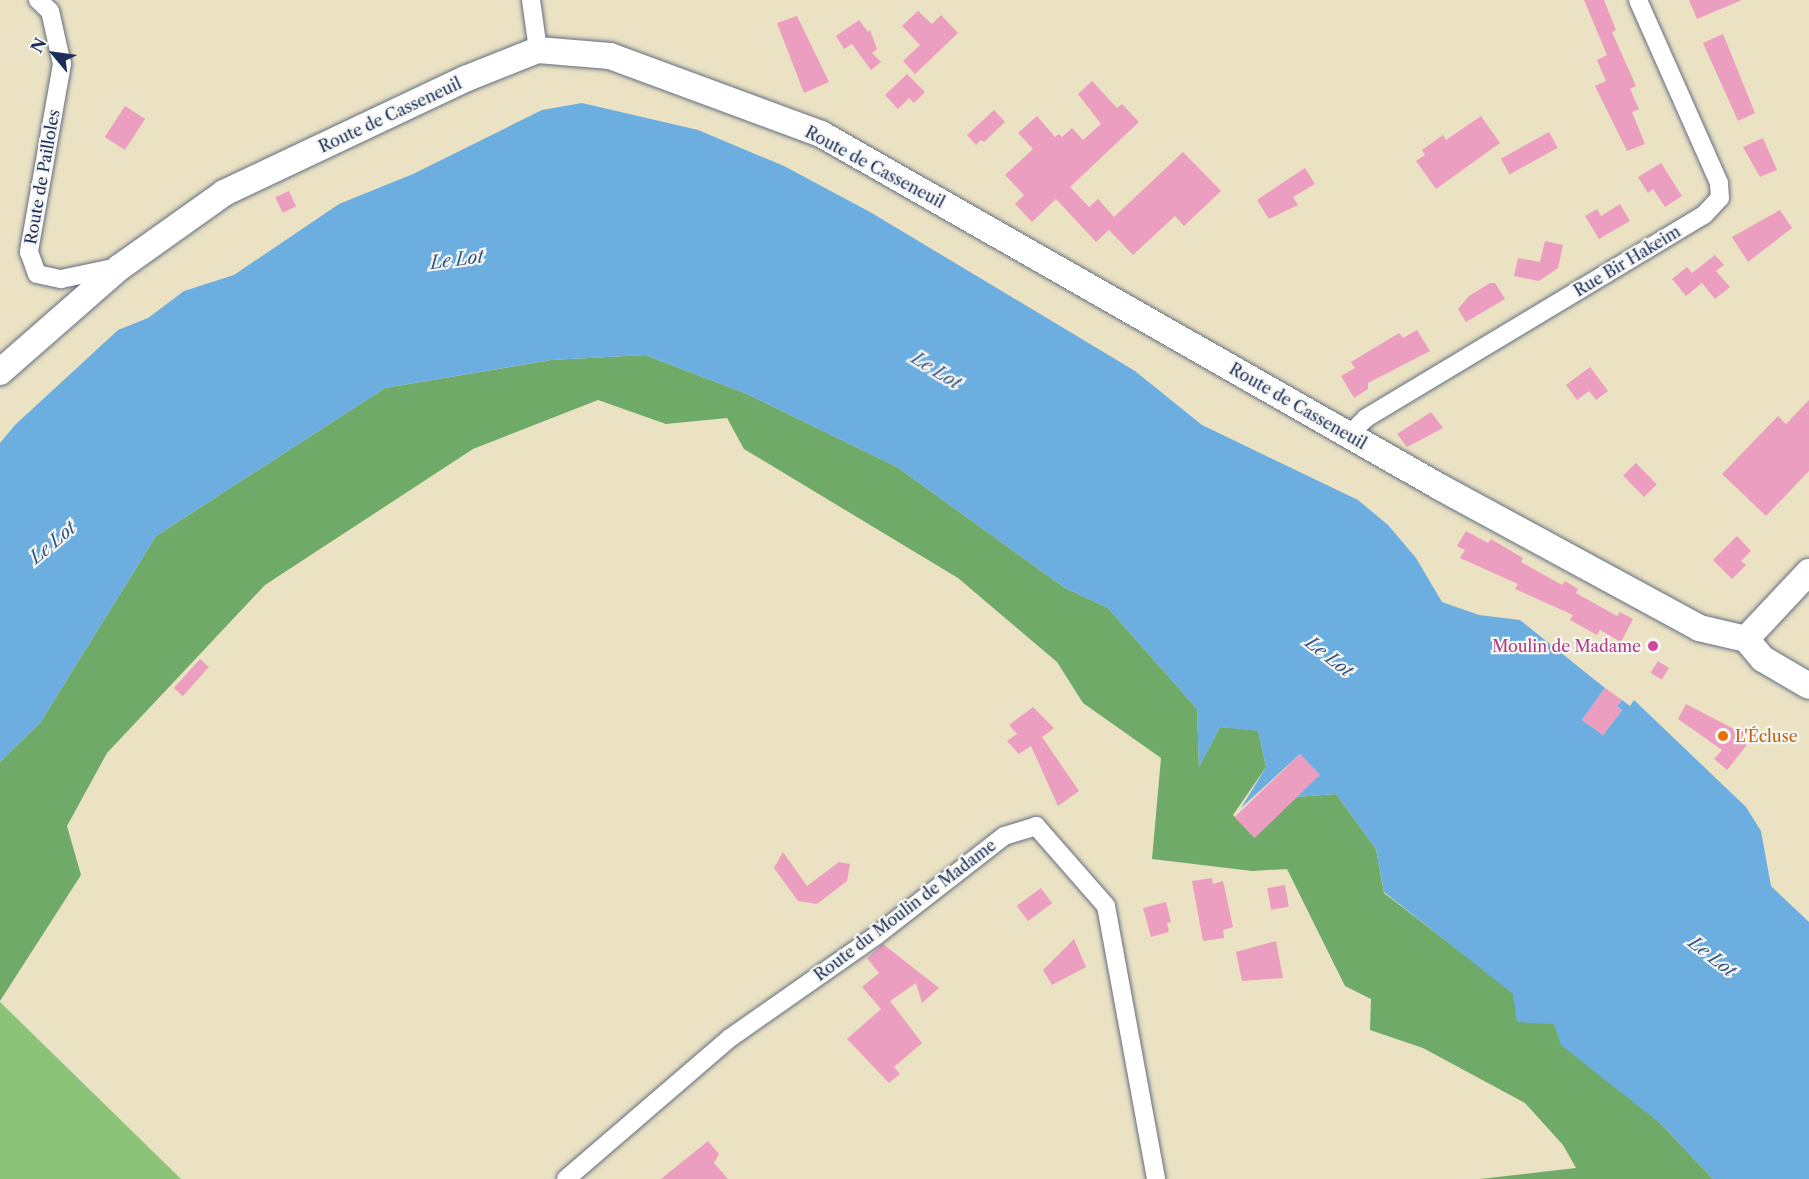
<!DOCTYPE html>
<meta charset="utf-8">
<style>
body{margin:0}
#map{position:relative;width:1809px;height:1179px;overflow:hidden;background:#eae2c3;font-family:"Libre Caslon Text",serif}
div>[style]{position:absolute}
.green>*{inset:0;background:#8bc478}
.forest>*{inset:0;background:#70aa68}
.water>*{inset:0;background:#6daee1}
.building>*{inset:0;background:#eb9ec0;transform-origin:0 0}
.roads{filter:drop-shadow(0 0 2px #636e81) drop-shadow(0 0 2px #636e81)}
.street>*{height:18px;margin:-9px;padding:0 9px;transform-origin:9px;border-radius:9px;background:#fff}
.secondary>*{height:26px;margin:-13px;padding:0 13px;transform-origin:13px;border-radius:13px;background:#fff}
.dots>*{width:16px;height:16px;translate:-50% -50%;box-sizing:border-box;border:3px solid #f6f6f2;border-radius:50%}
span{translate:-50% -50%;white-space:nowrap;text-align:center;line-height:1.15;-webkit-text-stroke:4.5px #f6f6f2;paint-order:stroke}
.street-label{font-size:16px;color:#1b2f5e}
.hotel-label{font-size:16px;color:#b23c85}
.right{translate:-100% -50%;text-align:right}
.food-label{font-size:16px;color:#c56008}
.left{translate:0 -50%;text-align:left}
.water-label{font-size:18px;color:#345585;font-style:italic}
.north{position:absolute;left:24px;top:24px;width:60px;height:60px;-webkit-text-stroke:4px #f6f6f2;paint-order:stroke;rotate:299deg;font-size:16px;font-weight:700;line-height:24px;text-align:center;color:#1b2f5e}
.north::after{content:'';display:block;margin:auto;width:21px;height:27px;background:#1b2f5e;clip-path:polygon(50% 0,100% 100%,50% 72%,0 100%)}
</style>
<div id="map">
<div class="green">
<i style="clip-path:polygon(0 1002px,181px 1179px,0 1179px)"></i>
</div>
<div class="forest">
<i style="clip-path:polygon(645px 355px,747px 394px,897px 467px,1065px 588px,1108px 608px,1197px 709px,1199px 767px,1220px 727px,1258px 730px,1266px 767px,1233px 815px,1253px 836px,1296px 797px,1336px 794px,1376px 849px,1384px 893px,1554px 1024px,1661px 1124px,1713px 1179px,1480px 1179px,1576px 1168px,1563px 1145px,1525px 1103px,1423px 1048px,1370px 1030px,1371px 999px,1345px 986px,1287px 869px,1252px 871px,1152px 859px,1161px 758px,1083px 703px,1057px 662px,958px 578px,744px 449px,727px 418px,666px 424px,598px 400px,473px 449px,265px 585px,107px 753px,67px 826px,81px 875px,0 1001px,0 762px,40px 723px,156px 536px,385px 388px,551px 360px)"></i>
</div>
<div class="water">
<i style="clip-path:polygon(582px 103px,698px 130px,784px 166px,870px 212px,1135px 371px,1202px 425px,1358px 500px,1388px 525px,1416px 558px,1442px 602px,1479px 615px,1520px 620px,1605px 688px,1582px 720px,1603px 735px,1622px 710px,1617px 706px,1622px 700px,1630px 706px,1634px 700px,1746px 807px,1761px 831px,1771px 886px,1809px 922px,1809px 1179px,1713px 1179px,1661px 1124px,1561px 1045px,1554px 1024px,1517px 1022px,1513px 994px,1384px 892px,1376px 849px,1336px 794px,1296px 797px,1319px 775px,1300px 754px,1241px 808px,1266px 767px,1258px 731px,1220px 727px,1199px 768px,1197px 709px,1108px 608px,1065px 588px,897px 467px,747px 394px,645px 355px,551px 360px,385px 388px,156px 536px,40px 723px,0 762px,0 443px,15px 425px,118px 330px,148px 318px,184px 291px,234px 275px,339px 204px,413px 174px,542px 110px)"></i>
</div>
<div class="building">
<i style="clip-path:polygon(1584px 0,1604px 0,1616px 30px,1612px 32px,1636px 86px,1630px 89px,1639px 109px,1632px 112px,1645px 144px,1627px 151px,1595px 86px,1606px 81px,1597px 60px,1607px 55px)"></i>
<i style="clip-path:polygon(1689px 0,1742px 0,1697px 19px)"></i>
<i style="clip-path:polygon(918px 11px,932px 24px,941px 15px,958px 33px,915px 74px,903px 61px,920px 45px,902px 26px)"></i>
<i style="clip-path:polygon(797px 16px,829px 82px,804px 93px,777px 23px)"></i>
<i style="clip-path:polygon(859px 20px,868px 32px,870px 30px,877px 49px,872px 53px,881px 62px,871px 70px,852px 44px,844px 49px,836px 36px)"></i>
<i style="clip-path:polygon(1723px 34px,1755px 113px,1738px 121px,1703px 43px)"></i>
<i style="clip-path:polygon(907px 74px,925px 92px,914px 103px,909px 98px,898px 109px,885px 95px)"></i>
<i style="clip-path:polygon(1092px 81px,1117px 108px,1122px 104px,1139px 122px,1070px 187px,1089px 207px,1098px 199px,1114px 217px,1183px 152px,1221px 191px,1184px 226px,1175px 216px,1133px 255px,1109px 230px,1096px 242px,1056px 199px,1032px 222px,1015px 204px,1024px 195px,1005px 175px,1033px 149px,1018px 133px,1037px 116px,1055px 137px,1059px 134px,1062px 137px,1072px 128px,1083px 140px,1101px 124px,1078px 94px)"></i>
<i style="left:125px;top:106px;width:24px;height:37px;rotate:33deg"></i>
<i style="clip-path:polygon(994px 110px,1005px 122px,984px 142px,981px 140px,976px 145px,967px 135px)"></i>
<i style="clip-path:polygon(1481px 116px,1500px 143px,1436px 189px,1416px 161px,1425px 155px,1422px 150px,1443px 135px,1446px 140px)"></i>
<i style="left:1549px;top:132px;width:18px;height:55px;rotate:61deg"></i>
<i style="clip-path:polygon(1763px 138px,1777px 170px,1760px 177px,1743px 147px)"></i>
<i style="clip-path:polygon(1661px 163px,1682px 196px,1665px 207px,1653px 189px,1648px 193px,1638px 177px)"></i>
<i style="clip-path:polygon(1305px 168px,1315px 184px,1293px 197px,1298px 205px,1269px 219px,1257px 200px)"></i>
<i style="left:289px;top:191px;width:17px;height:15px;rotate:65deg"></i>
<i style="clip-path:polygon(1620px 204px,1630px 221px,1599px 239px,1585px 216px,1597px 209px,1601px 216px)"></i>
<i style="clip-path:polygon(1780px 210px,1792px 228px,1748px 262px,1732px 237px)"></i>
<i style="clip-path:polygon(1545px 241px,1563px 245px,1558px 268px,1539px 281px,1514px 276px,1518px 258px,1540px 262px)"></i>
<i style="clip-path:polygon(1715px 255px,1724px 265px,1716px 271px,1730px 287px,1715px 299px,1702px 283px,1686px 296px,1672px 279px,1687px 267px,1692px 273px)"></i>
<i style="clip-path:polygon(1490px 283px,1495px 283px,1505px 299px,1466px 322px,1458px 309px,1469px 296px)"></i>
<i style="clip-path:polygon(1417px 330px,1430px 351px,1368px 383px,1368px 389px,1354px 398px,1341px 376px,1355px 368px,1351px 362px,1399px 333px,1403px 338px)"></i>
<i style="clip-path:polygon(1590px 367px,1608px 391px,1596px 400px,1589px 391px,1577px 400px,1566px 385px)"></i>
<i style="clip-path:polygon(1809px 400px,1809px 471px,1766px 516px,1722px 474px,1778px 416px,1786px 424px)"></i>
<i style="clip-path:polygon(1431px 412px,1443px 428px,1407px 447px,1397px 434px)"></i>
<i style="left:1636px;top:463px;width:30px;height:18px;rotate:46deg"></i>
<i style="clip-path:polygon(1466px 531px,1488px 543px,1491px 539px,1523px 558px,1521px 562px,1562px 585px,1565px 581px,1578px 589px,1576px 593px,1617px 616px,1620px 612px,1633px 619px,1621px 642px,1600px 630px,1597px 635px,1570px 620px,1573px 615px,1515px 589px,1518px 584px,1460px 558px,1465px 550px,1457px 546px)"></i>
<i style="clip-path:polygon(1737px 536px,1751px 551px,1741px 561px,1746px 565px,1732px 579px,1713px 560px)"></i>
<i style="left:200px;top:659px;width:12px;height:39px;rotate:42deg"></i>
<i style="left:1658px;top:661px;width:13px;height:14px;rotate:32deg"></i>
<i style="clip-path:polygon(1605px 688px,1622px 700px,1617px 706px,1622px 710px,1603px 735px,1582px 720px)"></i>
<i style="clip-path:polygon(1686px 704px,1738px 731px,1742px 726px,1754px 736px,1727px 770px,1714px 759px,1722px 750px,1678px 719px)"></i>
<i style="clip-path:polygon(1033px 707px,1054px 728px,1042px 737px,1079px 791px,1058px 806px,1031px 746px,1019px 754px,1007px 741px,1017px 734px,1009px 725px)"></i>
<i style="left:1300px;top:754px;width:29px;height:91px;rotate:46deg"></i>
<i style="clip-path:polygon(783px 852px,807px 886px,839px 862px,850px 864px,847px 881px,817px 904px,798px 901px,774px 868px)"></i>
<i style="clip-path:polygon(1212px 878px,1213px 884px,1223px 881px,1233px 927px,1223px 930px,1224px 938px,1203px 941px,1192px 881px)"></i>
<i style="left:1285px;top:885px;width:22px;height:18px;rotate:80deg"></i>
<i style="left:1041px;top:888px;width:19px;height:30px;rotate:54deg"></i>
<i style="clip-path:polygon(1166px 902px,1171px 922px,1167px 923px,1169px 932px,1151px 937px,1143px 908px)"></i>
<i style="clip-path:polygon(1074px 939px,1086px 967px,1052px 985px,1043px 970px)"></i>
<i style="clip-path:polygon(1276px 941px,1283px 978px,1242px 981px,1236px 952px)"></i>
<i style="clip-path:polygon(883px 944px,939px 988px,922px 1003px,916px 983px,890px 1001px,922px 1043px,894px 1067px,900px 1074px,889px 1083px,847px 1039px,881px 1009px,862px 987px,879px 973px,867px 958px)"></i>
<i style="clip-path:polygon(708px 1141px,719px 1154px,714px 1163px,728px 1179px,661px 1179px)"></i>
</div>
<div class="roads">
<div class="street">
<i style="left:38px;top:0;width:16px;rotate:43deg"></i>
<i style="left:50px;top:11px;width:54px;rotate:77.2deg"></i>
<i style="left:62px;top:64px;width:191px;rotate:100deg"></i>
<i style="left:29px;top:252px;width:23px;rotate:70deg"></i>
<i style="left:37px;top:274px;width:25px;rotate:12deg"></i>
<i style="left:61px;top:279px;width:58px;rotate:-11.9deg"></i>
<i style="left:531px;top:0;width:50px;rotate:82deg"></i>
<i style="left:1349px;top:435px;width:24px;rotate:-45deg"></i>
<i style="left:1366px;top:418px;width:394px;rotate:-31deg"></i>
<i style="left:1704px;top:215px;width:23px;rotate:-47deg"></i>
<i style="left:1720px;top:198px;width:15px;rotate:-94deg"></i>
<i style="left:1719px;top:183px;width:200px;rotate:-113.9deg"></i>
<i style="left:566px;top:1179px;width:216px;rotate:-40.7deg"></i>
<i style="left:730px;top:1038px;width:179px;rotate:-35deg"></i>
<i style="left:877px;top:935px;width:161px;rotate:-37.9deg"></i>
<i style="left:1004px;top:836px;width:34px;rotate:-17deg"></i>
<i style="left:1036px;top:826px;width:106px;rotate:48.8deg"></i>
<i style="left:1106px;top:906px;width:278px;rotate:79.6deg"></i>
</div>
<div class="secondary">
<i style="left:0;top:372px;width:159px;rotate:-41.2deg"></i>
<i style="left:120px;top:267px;width:128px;rotate:-35.4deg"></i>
<i style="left:224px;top:193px;width:267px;rotate:-25.3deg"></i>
<i style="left:465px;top:79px;width:79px;rotate:-21.7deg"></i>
<i style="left:538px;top:50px;width:72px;rotate:4.8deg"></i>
<i style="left:610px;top:56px;width:225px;rotate:20.3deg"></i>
<i style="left:821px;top:134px;width:710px;rotate:29.7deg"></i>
<i style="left:1438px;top:486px;width:297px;rotate:28.5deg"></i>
<i style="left:1699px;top:628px;width:48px;rotate:13.2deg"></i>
<i style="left:1746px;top:639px;width:92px;rotate:-46.8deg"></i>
<i style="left:1746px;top:639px;width:26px;rotate:50deg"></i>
<i style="left:1763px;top:659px;width:53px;rotate:30.4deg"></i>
</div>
</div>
<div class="dots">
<i style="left:1653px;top:646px;background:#d1479c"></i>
<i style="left:1723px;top:736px;background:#e8710a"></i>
</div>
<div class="street-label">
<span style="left:390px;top:115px;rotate:-25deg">Route de Casseneuil</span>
<span style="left:875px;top:167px;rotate:28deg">Route de Casseneuil</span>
<span style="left:42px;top:177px;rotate:-80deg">Route de Pailloles</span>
<span style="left:1627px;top:261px;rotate:-31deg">Rue Bir Hakeim</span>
<span style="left:1298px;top:406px;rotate:30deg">Route de Casseneuil</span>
<span style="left:905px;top:910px;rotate:-37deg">Route du Moulin de Madame</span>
</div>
<div class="hotel-label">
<span class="right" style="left:1641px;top:646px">Moulin de Madame</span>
</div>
<div class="food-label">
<span class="left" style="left:1735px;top:736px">L'Écluse</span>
</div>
<div class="water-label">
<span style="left:457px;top:260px;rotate:-7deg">Le Lot</span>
<span style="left:936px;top:371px;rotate:32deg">Le Lot</span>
<span style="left:53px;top:543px;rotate:-40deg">Le Lot</span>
<span style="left:1329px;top:657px;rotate:38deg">Le Lot</span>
<span style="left:1712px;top:957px;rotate:38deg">Le Lot</span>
</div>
<div class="north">N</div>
</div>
